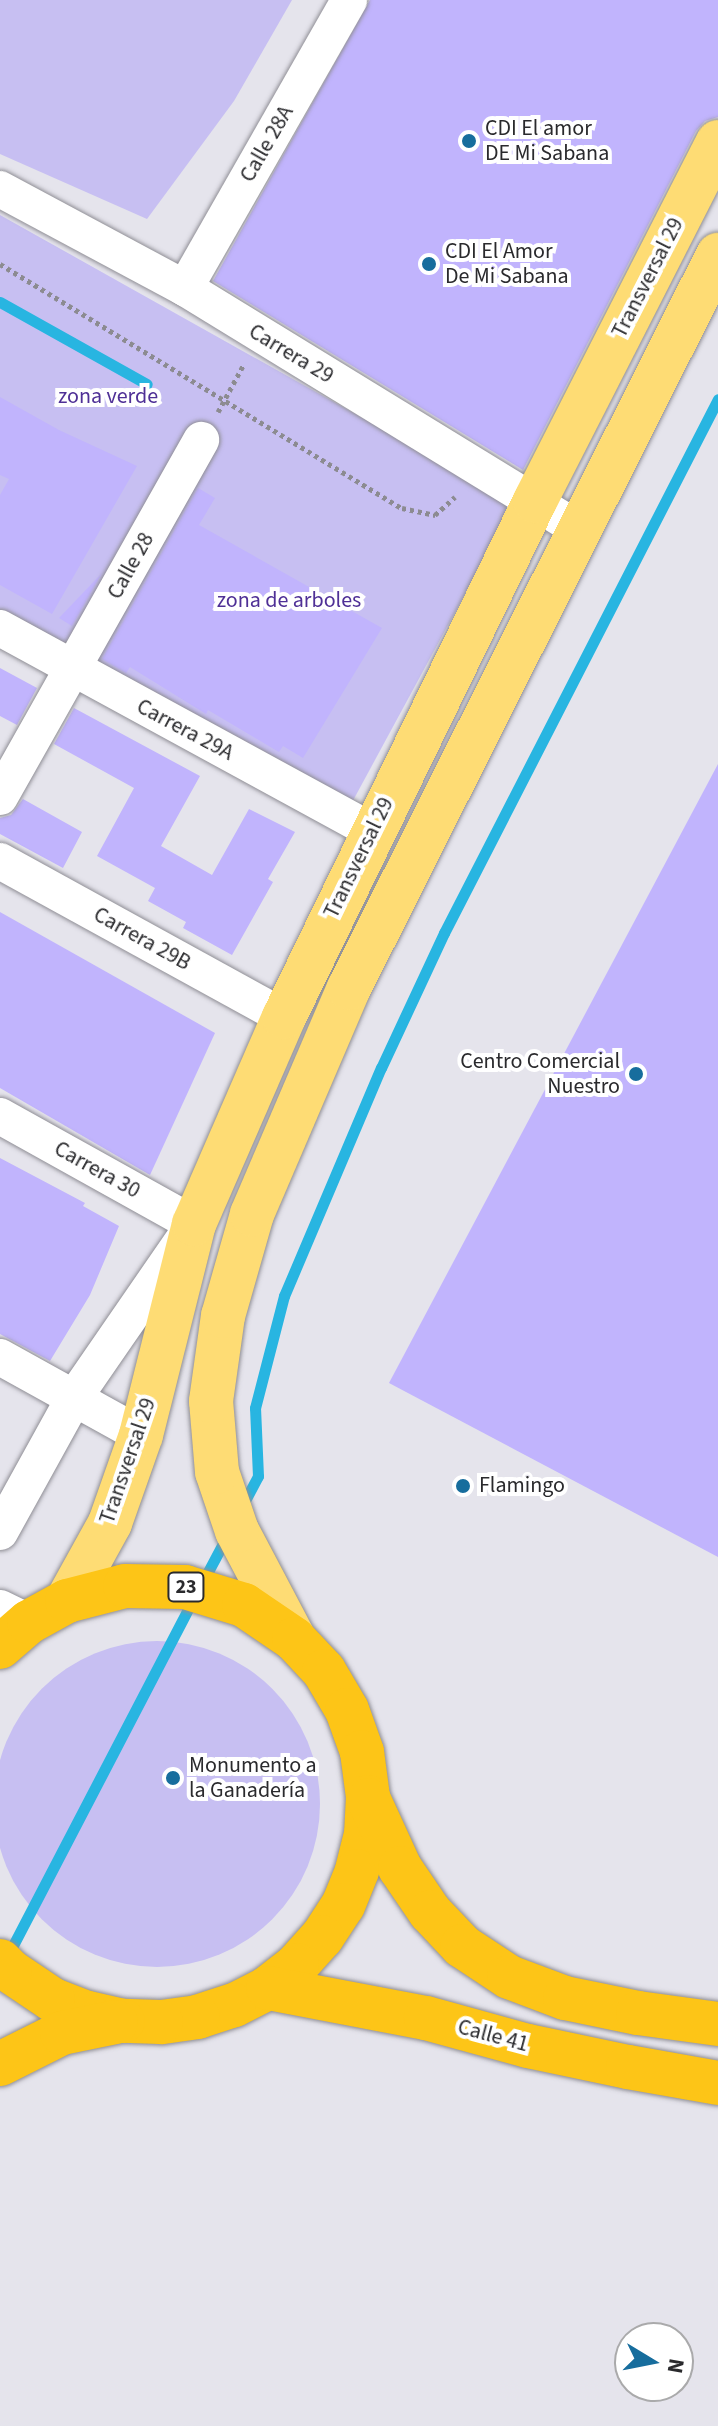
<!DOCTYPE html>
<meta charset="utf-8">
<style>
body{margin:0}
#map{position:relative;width:718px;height:2426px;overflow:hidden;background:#e5e4ec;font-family:"Source Sans 3",sans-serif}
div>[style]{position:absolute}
.green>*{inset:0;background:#c7bff2}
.round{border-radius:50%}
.stream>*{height:11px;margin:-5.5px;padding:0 5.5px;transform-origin:5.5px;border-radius:5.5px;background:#28b5e1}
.building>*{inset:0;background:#c1b4fd}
.path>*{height:5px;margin-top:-2.5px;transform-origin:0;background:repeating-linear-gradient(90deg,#8c8b91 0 4px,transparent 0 8px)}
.roads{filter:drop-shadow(0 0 2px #8f8e95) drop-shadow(0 0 2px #8f8e95)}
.minor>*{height:36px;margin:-18px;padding:0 18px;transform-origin:18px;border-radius:18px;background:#fff}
.major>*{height:44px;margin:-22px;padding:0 22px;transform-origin:22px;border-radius:22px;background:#fedc74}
.highway>*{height:44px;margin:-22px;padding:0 22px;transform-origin:22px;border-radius:22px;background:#fdc517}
.dots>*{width:22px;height:22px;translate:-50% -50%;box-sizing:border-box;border:4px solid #fff;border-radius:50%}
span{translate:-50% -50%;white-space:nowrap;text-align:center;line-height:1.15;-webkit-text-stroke:8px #fff;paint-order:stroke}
.shield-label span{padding:2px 6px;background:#fff;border:2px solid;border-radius:6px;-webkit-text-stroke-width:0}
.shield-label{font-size:20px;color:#2a2a2d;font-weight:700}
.poi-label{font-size:22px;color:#2a2a2d}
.left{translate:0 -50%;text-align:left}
.right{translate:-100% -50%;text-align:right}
.street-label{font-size:22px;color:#2a2a2d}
.park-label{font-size:22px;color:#4f3096}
.north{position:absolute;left:614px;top:2322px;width:80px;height:80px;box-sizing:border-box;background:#fff;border:2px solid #aaaaab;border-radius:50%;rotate:100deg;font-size:22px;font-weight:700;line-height:32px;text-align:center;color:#2a2a2d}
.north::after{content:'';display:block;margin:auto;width:28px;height:36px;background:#176d9d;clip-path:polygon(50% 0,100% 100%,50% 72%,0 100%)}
</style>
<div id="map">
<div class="green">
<i style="clip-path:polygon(0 0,292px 0,234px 101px,147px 219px,0 154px)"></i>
<i style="clip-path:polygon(0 215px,514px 503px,349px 808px,0 614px)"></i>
<i class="round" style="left:-6px;top:1641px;width:326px;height:326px"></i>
</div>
<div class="stream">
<i style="left:0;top:302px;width:168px;rotate:29.2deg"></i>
<i style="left:241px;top:1508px;width:36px;rotate:-62deg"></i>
<i style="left:258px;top:1476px;width:68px;rotate:-92.5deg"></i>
<i style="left:255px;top:1408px;width:116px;rotate:-75.5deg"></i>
<i style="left:284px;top:1296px;width:248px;rotate:-67deg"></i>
<i style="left:381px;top:1068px;width:149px;rotate:-65deg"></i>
<i style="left:444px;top:933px;width:600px;rotate:-62.84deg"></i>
<i style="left:202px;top:1583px;width:55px;rotate:-62deg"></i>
<i style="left:8px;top:1955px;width:403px;rotate:-62.5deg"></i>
</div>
<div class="building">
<i style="clip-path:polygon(370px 0,718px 0,718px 117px,705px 121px,696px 131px,523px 470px,213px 281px)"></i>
<i style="clip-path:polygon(0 397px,59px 430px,137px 466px,52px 614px,0 585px,0 495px,9px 479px,0 475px)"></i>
<i style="clip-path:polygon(198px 488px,215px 498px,199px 525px,382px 628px,303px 758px,283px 746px,279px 752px,208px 710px,206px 714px,130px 667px,126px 673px,102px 659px)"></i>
<i style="clip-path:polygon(102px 573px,72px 626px,59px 618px)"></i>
<i style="clip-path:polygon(0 668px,37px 688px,17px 725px,0 716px)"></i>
<i style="clip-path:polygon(74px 708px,200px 776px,161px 846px,212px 875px,249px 809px,295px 832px,268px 879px,273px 882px,232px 955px,183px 928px,186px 922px,148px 901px,155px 888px,97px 856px,134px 788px,54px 744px)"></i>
<i style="clip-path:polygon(718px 764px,718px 1557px,389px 1383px)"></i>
<i style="clip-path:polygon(23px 799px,82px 832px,63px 868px,0 834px,0 818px,11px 815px)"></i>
<i style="clip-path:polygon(0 912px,215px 1033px,150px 1175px,0 1088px)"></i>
<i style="clip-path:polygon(0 1158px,85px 1203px,83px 1206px,119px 1226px,90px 1295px,50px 1361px,0 1334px)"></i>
</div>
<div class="path">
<i style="left:0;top:264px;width:470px;rotate:31.3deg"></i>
<i style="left:402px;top:508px;width:34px;rotate:12deg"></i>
<i style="left:435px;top:515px;width:27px;rotate:-42deg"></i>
<i style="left:218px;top:412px;width:55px;rotate:-61.6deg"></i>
</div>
<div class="roads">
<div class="minor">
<i style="left:0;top:189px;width:210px;rotate:28.2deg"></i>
<i style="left:185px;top:288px;width:461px;rotate:31.5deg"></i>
<i style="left:185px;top:288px;width:331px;rotate:-60.3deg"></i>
<i style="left:0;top:628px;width:424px;rotate:28.6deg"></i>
<i style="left:0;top:797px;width:410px;rotate:-60.6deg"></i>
<i style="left:0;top:861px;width:324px;rotate:28.8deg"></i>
<i style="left:0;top:1116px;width:222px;rotate:29.1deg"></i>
<i style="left:194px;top:1224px;width:211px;rotate:124.6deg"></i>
<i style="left:74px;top:1398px;width:153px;rotate:118.9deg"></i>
<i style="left:0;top:1357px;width:161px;rotate:29deg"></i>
<i style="left:0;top:1608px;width:32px;rotate:26deg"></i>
</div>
<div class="major">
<i style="left:67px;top:1601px;width:89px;rotate:-61.1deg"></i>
<i style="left:110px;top:1523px;width:93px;rotate:-70.6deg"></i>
<i style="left:141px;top:1435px;width:218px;rotate:-75.9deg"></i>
<i style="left:194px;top:1224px;width:226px;rotate:-66.5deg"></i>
<i style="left:284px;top:1017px;width:574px;rotate:-64.06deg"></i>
<i style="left:535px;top:501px;width:403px;rotate:-63deg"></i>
<i style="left:294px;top:1639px;width:122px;rotate:-117.8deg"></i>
<i style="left:237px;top:1531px;width:62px;rotate:-108.7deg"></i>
<i style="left:217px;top:1472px;width:71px;rotate:-94.8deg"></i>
<i style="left:211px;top:1401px;width:86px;rotate:-82deg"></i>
<i style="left:223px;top:1316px;width:106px;rotate:-74.1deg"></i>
<i style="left:252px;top:1214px;width:246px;rotate:-66.8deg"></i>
<i style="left:349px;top:988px;width:821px;rotate:-63.28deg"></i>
</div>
<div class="highway">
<i style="left:0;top:1647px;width:38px;rotate:-41deg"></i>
<i style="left:29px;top:1622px;width:43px;rotate:-28.9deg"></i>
<i style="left:67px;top:1601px;width:60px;rotate:-14.5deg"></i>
<i style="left:125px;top:1586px;width:60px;rotate:1deg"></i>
<i style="left:185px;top:1587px;width:62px;rotate:17deg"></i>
<i style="left:244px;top:1605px;width:60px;rotate:34.2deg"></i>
<i style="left:294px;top:1639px;width:44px;rotate:46.8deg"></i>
<i style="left:324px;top:1671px;width:45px;rotate:59.5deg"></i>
<i style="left:347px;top:1710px;width:45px;rotate:70.3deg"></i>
<i style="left:362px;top:1752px;width:45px;rotate:82.4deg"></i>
<i style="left:368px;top:1797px;width:37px;rotate:93deg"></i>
<i style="left:366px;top:1834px;width:38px;rotate:104deg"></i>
<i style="left:357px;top:1871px;width:37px;rotate:112deg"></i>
<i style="left:343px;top:1905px;width:38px;rotate:123deg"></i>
<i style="left:322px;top:1937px;width:38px;rotate:132deg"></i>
<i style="left:297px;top:1965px;width:37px;rotate:142deg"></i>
<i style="left:268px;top:1988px;width:38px;rotate:153deg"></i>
<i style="left:234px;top:2005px;width:38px;rotate:162deg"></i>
<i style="left:198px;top:2017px;width:37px;rotate:172deg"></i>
<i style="left:161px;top:2022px;width:38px;rotate:-178deg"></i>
<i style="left:123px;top:2021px;width:37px;rotate:-167deg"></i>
<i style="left:87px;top:2013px;width:36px;rotate:-159deg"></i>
<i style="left:53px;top:2000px;width:52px;rotate:-146deg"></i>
<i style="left:10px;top:1971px;width:14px;rotate:-135deg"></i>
<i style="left:369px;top:1800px;width:75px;rotate:65.5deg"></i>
<i style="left:400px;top:1868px;width:53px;rotate:55.7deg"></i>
<i style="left:430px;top:1912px;width:47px;rotate:46.7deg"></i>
<i style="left:462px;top:1946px;width:56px;rotate:33.4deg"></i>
<i style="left:509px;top:1977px;width:60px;rotate:20.6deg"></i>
<i style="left:565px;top:1998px;width:75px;rotate:11.6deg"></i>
<i style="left:638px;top:2013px;width:81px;rotate:7.8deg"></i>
<i style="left:268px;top:1988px;width:161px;rotate:10.8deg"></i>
<i style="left:426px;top:2018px;width:106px;rotate:15.4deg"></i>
<i style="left:528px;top:2046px;width:102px;rotate:11.9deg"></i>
<i style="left:628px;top:2067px;width:91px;rotate:10.1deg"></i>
<i style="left:0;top:2064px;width:69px;rotate:-26.6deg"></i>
<i style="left:62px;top:2033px;width:55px;rotate:-11.5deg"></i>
</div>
</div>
<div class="dots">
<i style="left:469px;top:141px;background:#176d9d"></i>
<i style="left:429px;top:264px;background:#176d9d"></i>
<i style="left:636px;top:1074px;background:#176d9d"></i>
<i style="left:463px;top:1486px;background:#176d9d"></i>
<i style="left:173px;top:1778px;background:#176d9d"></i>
</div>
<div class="shield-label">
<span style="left:186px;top:1587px">23</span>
</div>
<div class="poi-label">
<span class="left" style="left:485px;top:141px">CDI El amor<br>DE Mi Sabana</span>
<span class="left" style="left:445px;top:264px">CDI El Amor<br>De Mi Sabana</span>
<span class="right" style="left:620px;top:1074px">Centro Comercial<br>Nuestro</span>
<span class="left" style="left:479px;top:1486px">Flamingo</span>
<span class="left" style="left:189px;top:1778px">Monumento a<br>la Ganadería</span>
</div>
<div class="street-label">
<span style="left:267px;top:144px;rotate:-60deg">Calle 28A</span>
<span style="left:648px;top:278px;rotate:-63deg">Transversal 29</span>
<span style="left:291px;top:354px;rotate:31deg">Carrera 29</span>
<span style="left:131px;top:566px;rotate:-61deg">Calle 28</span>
<span style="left:185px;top:730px;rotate:28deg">Carrera 29A</span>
<span style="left:359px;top:858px;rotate:-64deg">Transversal 29</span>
<span style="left:142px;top:939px;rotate:29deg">Carrera 29B</span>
<span style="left:97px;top:1170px;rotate:29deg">Carrera 30</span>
<span style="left:128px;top:1461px;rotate:-71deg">Transversal 29</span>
<span style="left:493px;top:2036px;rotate:15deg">Calle 41</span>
</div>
<div class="park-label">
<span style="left:108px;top:397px">zona verde</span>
<span style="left:289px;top:601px">zona de arboles</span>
</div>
<div class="north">N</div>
</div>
